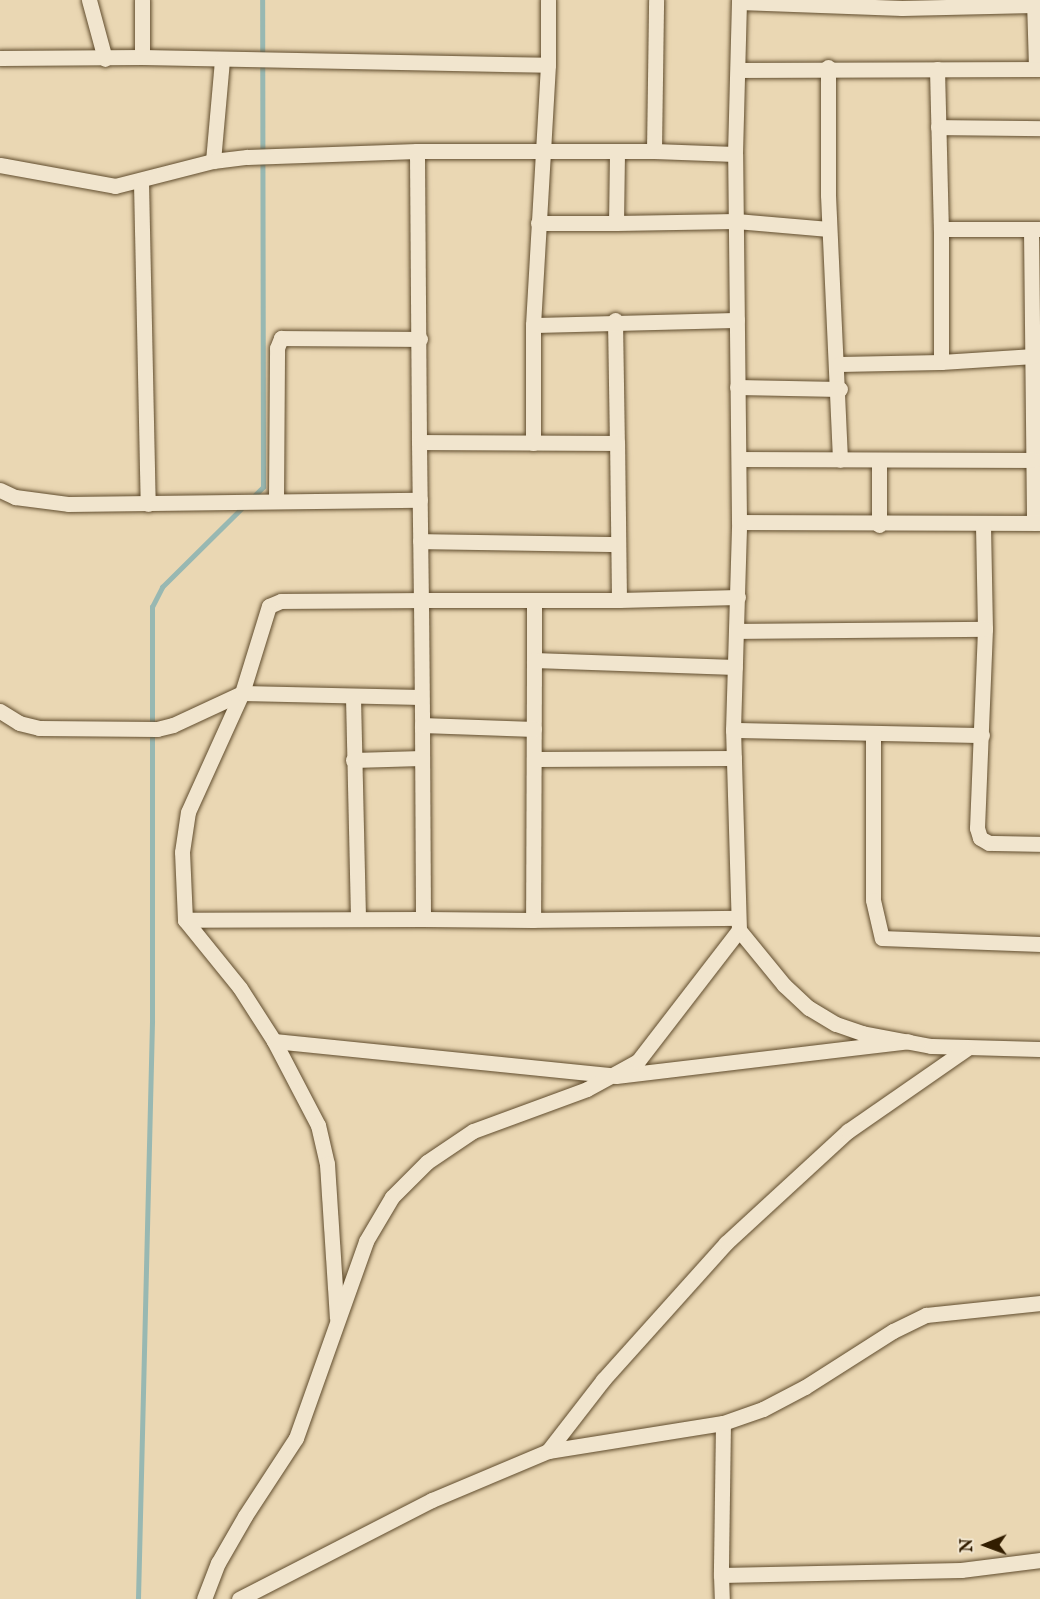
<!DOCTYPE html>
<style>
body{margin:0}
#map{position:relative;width:1040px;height:1599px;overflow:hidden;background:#ead7b3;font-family:"IM FELL English",serif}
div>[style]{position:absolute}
.stream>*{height:4.5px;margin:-2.25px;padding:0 2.25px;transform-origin:2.25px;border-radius:2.25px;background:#98b8b2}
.roads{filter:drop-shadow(0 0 2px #604c2d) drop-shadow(0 0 2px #604c2d)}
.minor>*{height:15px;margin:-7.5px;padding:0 7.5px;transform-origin:7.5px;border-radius:7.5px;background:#f1e5ce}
span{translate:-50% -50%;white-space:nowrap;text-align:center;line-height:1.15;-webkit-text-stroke:5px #f1e5ce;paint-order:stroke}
.north{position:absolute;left:956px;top:1515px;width:60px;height:60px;-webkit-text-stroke:4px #f1e5ce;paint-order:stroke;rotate:269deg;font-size:16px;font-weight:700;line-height:24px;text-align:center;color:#321d00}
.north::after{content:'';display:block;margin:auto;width:21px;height:27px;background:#321d00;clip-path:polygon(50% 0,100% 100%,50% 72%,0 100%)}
</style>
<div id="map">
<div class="stream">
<i style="left:253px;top:497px;width:14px;rotate:-45deg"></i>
<i style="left:263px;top:487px;width:487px;rotate:-90.1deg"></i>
<i style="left:138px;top:1599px;width:578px;rotate:-88.61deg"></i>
<i style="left:152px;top:1021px;width:414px;rotate:-90deg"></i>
<i style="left:152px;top:607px;width:22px;rotate:-63deg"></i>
<i style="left:162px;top:587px;width:117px;rotate:-44.7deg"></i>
</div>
<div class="roads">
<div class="minor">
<i style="left:89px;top:0;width:61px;rotate:74.8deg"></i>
<i style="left:142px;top:0;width:57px;rotate:90deg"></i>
<i style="left:142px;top:57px;width:406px;rotate:1.1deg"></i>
<i style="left:1034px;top:0;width:69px;rotate:88.3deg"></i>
<i style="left:739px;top:2px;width:163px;rotate:2.1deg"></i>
<i style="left:902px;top:8px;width:132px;rotate:-1.3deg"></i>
<i style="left:0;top:58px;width:142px;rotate:-0.4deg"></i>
<i style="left:828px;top:67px;width:128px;rotate:90deg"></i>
<i style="left:828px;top:195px;width:265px;rotate:87.4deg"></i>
<i style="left:937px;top:69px;width:160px;rotate:88.6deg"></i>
<i style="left:738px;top:70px;width:302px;rotate:-0.2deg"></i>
<i style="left:938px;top:127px;width:102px;rotate:0.6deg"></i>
<i style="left:654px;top:151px;width:81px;rotate:2.1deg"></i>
<i style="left:617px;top:153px;width:70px;rotate:90.8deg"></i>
<i style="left:616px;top:223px;width:120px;rotate:-1deg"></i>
<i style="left:736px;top:221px;width:93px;rotate:4.9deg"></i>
<i style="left:213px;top:161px;width:101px;rotate:-84.9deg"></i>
<i style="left:0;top:165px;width:117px;rotate:10.3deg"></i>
<i style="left:115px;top:186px;width:101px;rotate:-14.3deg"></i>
<i style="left:213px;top:161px;width:34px;rotate:-7deg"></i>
<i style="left:247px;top:157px;width:170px;rotate:-2deg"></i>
<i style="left:141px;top:182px;width:322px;rotate:88.8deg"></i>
<i style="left:538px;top:223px;width:78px"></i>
<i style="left:1031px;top:229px;width:294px;rotate:89.4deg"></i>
<i style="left:615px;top:320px;width:123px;rotate:89.1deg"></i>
<i style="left:533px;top:325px;width:204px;rotate:-1.4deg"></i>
<i style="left:941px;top:362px;width:93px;rotate:-3.7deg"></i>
<i style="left:839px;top:364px;width:102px;rotate:-1.1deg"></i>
<i style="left:941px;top:362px;width:133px;rotate:-90deg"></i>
<i style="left:941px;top:229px;width:99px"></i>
<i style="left:737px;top:387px;width:103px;rotate:1.1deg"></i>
<i style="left:419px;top:442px;width:291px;rotate:-90.4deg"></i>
<i style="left:417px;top:151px;width:237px"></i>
<i style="left:654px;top:151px;width:151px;rotate:-89.2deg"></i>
<i style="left:533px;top:443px;width:118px;rotate:-90deg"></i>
<i style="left:533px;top:325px;width:260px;rotate:-86.7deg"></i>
<i style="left:548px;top:65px;width:65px;rotate:-90deg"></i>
<i style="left:739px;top:459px;width:294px;rotate:0.2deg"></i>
<i style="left:879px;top:460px;width:65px;rotate:90deg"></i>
<i style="left:0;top:490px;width:17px;rotate:25deg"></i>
<i style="left:15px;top:497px;width:53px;rotate:7.5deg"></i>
<i style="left:68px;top:504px;width:352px;rotate:-0.7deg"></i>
<i style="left:276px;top:500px;width:152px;rotate:-89.6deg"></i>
<i style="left:277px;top:348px;width:11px;rotate:-68deg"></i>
<i style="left:281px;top:338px;width:139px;rotate:0.4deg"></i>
<i style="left:739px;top:522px;width:301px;rotate:0.2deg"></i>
<i style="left:983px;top:525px;width:104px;rotate:88.9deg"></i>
<i style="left:985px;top:629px;width:199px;rotate:92.3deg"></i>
<i style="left:977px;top:828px;width:10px;rotate:73deg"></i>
<i style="left:980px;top:838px;width:10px;rotate:29deg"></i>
<i style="left:989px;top:843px;width:51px;rotate:1.1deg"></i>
<i style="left:420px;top:541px;width:198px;rotate:0.9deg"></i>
<i style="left:534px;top:600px;width:60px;rotate:90deg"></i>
<i style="left:534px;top:660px;width:201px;rotate:2deg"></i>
<i style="left:619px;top:600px;width:157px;rotate:-90.7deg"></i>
<i style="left:617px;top:443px;width:198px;rotate:-179.7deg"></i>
<i style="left:419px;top:442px;width:158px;rotate:89.3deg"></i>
<i style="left:421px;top:600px;width:198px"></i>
<i style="left:619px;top:600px;width:119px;rotate:-1.4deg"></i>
<i style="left:736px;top:631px;width:249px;rotate:-0.5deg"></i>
<i style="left:534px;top:660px;width:260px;rotate:90.2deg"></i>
<i style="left:533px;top:920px;width:205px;rotate:-0.6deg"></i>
<i style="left:353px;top:697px;width:222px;rotate:88.7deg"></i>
<i style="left:0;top:711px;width:22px;rotate:32deg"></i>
<i style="left:19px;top:723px;width:21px;rotate:14deg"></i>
<i style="left:39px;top:728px;width:118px;rotate:0.5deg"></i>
<i style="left:157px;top:729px;width:16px;rotate:-14deg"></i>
<i style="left:173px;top:725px;width:76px;rotate:-24.9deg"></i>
<i style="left:242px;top:693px;width:179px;rotate:1.3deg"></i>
<i style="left:422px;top:725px;width:194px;rotate:89.7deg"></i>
<i style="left:423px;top:919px;width:110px;rotate:0.5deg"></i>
<i style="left:733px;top:730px;width:249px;rotate:1.2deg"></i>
<i style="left:873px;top:734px;width:166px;rotate:90deg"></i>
<i style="left:873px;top:900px;width:39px;rotate:77deg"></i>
<i style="left:882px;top:938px;width:158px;rotate:2.2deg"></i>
<i style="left:535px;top:759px;width:199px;rotate:-0.3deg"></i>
<i style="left:353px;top:760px;width:69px;rotate:-1.7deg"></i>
<i style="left:423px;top:919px;width:238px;rotate:179.8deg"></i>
<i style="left:185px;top:920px;width:68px;rotate:-92.5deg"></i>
<i style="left:182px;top:852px;width:40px;rotate:-81.5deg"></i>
<i style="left:188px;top:812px;width:131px;rotate:-65.6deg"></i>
<i style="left:242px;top:693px;width:91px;rotate:-72.8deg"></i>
<i style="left:269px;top:606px;width:13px;rotate:-23deg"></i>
<i style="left:281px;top:601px;width:140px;rotate:-0.4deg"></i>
<i style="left:421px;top:600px;width:125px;rotate:89.5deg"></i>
<i style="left:422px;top:725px;width:112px;rotate:2deg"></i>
<i style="left:185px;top:920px;width:87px;rotate:51deg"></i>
<i style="left:240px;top:988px;width:63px;rotate:57.3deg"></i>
<i style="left:274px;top:1041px;width:95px;rotate:62.4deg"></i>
<i style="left:318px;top:1125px;width:40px;rotate:77deg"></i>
<i style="left:327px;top:1164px;width:154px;rotate:86.3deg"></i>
<i style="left:739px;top:930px;width:71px;rotate:50.7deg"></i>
<i style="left:784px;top:985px;width:34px;rotate:43deg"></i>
<i style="left:809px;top:1008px;width:31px;rotate:31deg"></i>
<i style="left:836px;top:1024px;width:28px;rotate:19deg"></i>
<i style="left:862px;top:1033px;width:70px;rotate:10.7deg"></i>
<i style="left:931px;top:1046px;width:109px;rotate:1.6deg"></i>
<i style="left:274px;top:1041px;width:344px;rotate:5.8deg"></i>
<i style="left:616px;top:1076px;width:294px;rotate:-6.8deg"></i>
<i style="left:723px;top:1423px;width:152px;rotate:90.8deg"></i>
<i style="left:721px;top:1575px;width:240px;rotate:-1.2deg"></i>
<i style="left:961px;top:1570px;width:80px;rotate:-7.2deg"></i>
<i style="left:548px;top:1451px;width:90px;rotate:-52.2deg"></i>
<i style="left:603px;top:1380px;width:184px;rotate:-48.1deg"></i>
<i style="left:726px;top:1243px;width:166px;rotate:-42.6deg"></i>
<i style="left:848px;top:1131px;width:144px;rotate:-34.8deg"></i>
<i style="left:721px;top:1575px;width:24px;rotate:88deg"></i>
<i style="left:204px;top:1599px;width:39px;rotate:-69deg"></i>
<i style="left:218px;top:1563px;width:54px;rotate:-60.1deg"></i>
<i style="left:245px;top:1516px;width:93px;rotate:-56.8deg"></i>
<i style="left:296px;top:1438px;width:209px;rotate:-70.4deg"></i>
<i style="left:366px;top:1241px;width:51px;rotate:-59.4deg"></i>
<i style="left:392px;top:1197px;width:49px;rotate:-45deg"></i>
<i style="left:427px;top:1162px;width:55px;rotate:-34deg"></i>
<i style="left:473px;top:1131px;width:121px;rotate:-20.2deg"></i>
<i style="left:587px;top:1089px;width:58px;rotate:-28.8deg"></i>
<i style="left:638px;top:1061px;width:165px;rotate:-52.4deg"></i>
<i style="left:739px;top:930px;width:200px;rotate:-91.7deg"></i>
<i style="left:733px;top:730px;width:208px;rotate:-88.3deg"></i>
<i style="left:739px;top:522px;width:368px;rotate:-90.6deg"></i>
<i style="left:735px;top:154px;width:154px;rotate:-88.5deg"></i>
<i style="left:239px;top:1599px;width:217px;rotate:-27.2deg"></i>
<i style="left:432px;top:1500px;width:126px;rotate:-22.9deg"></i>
<i style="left:548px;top:1451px;width:177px;rotate:-9.1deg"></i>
<i style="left:723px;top:1423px;width:42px;rotate:-19.3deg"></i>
<i style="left:763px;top:1409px;width:47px;rotate:-27.6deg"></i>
<i style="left:805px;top:1387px;width:104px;rotate:-32.5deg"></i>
<i style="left:893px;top:1331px;width:37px;rotate:-26deg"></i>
<i style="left:926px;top:1315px;width:115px;rotate:-6deg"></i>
</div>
</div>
<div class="north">N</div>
</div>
